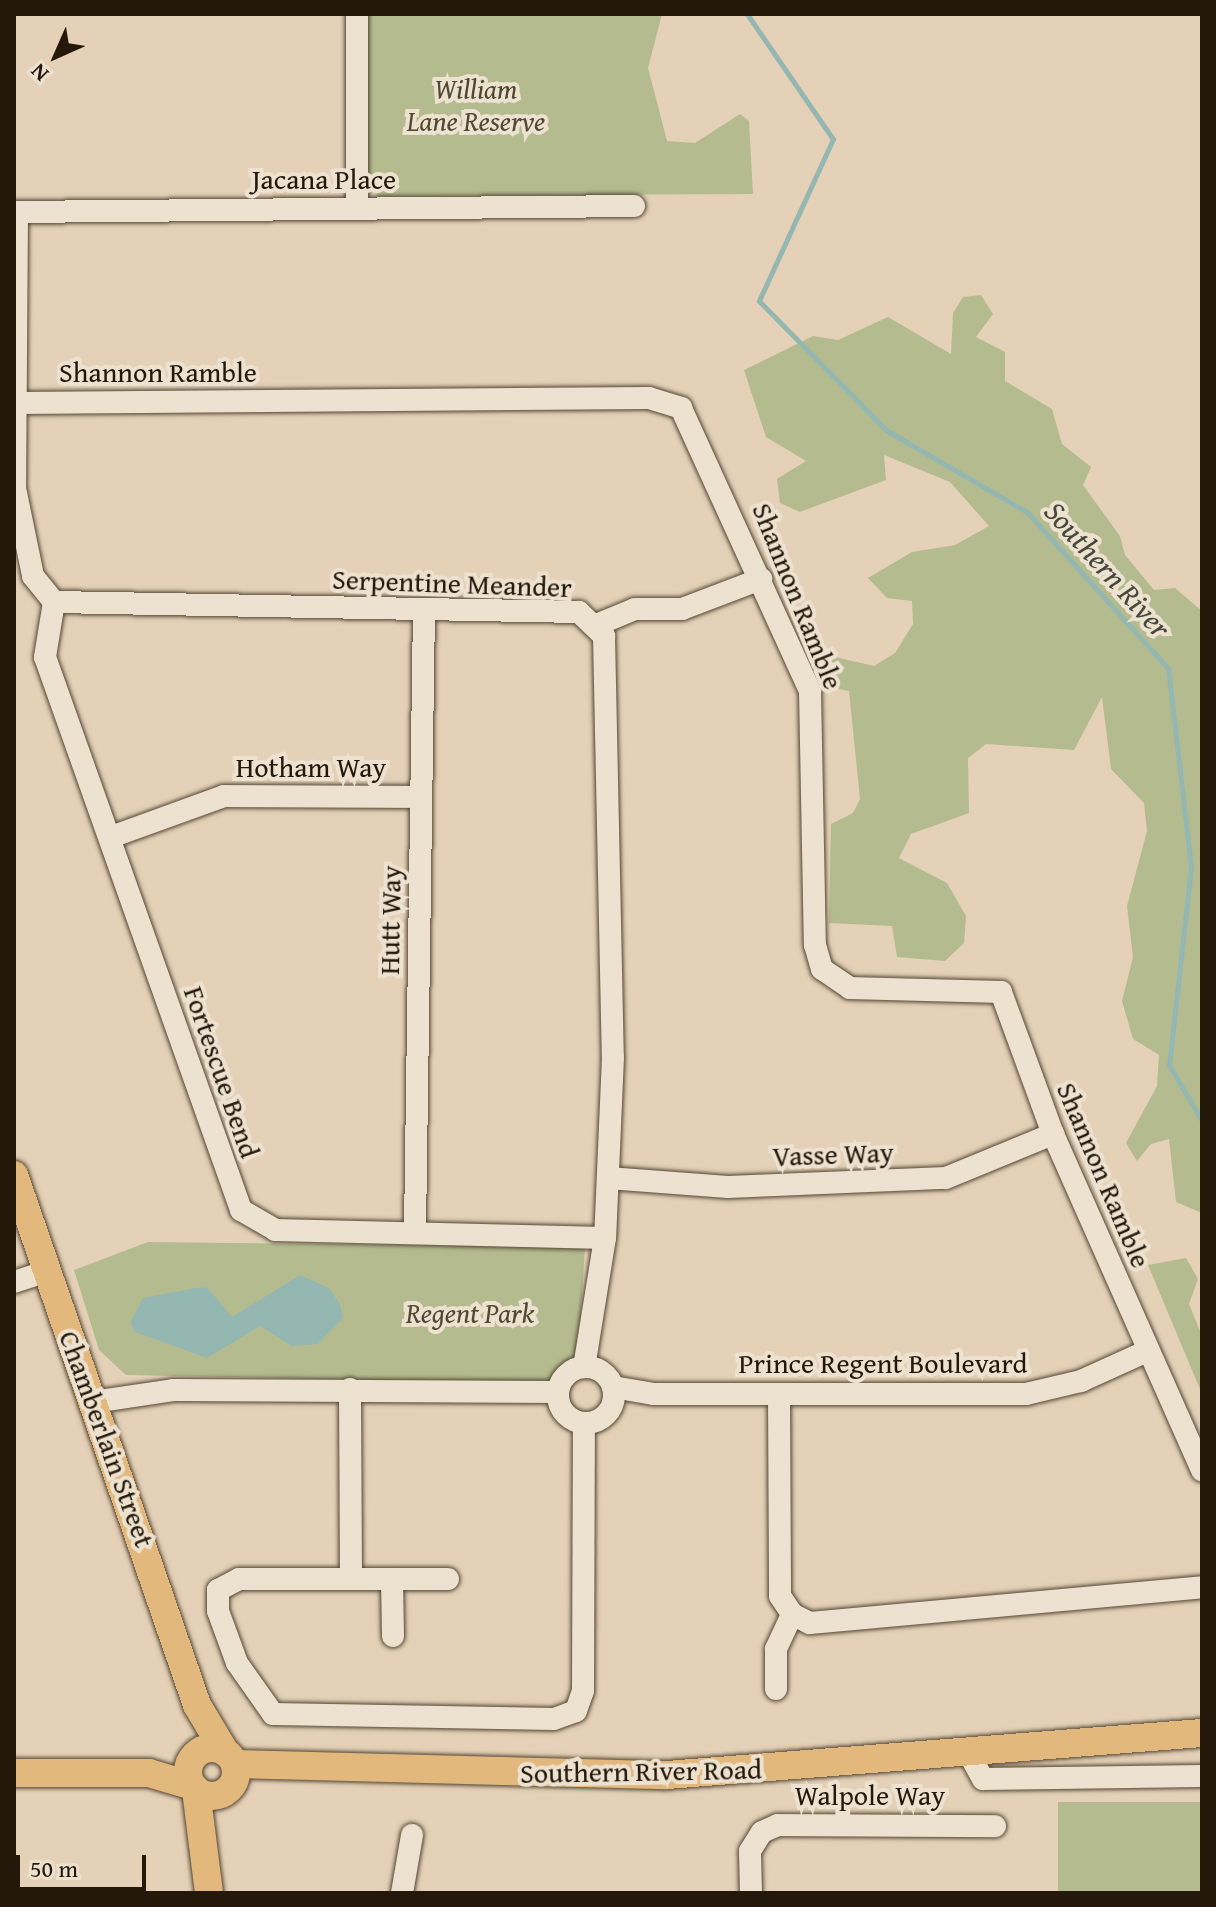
<!DOCTYPE html>
<style>
body{margin:0}
#map{position:relative;width:1216px;height:1907px;overflow:hidden;background:#e4d1b7;font-family:"Gentium Book Plus",serif}
div>[style]{position:absolute}
.green>*{inset:0;background:#b4bc8f;transform-origin:0 0}
.water>*{inset:0;background:#95b7b1}
.stream>*{height:5px;margin:-2.5px;padding:0 2.5px;transform-origin:2.5px;border-radius:2.5px;background:#95b7b1}
.roads{filter:drop-shadow(0 0 2px #534634) drop-shadow(0 0 2px #534634)}
.minor>*{height:22px;margin:-11px;padding:0 11px;transform-origin:11px;border-radius:11px;background:#ede1d0}
.minor>.ring{margin:-11px;padding:0;box-sizing:content-box;background:none;border:22px solid #ede1d0;border-radius:50%}
.major>*{height:28px;margin:-14px;padding:0 14px;transform-origin:14px;border-radius:14px;background:#e2b87c}
.major>.ring{margin:-14px;padding:0;box-sizing:content-box;background:none;border:28px solid #e2b87c;border-radius:50%}
span{translate:-50% -50%;white-space:nowrap;text-align:center;line-height:1.15;-webkit-text-stroke:8px #ede1d0;paint-order:stroke}
.park-label{font-size:28px;color:#4e4931;font-style:italic}
.street-label{font-size:28px;color:#231809}
.water-label{font-size:30px;color:#45483b;font-style:italic}
.frame{position:absolute;inset:0;border:16px solid #231809;pointer-events:none}
.north{position:absolute;left:16px;top:16px;width:80px;height:80px;-webkit-text-stroke:6px #ede1d0;paint-order:stroke;rotate:225deg;font-size:22px;font-weight:700;line-height:32px;text-align:center;color:#231809}
.north::after{content:'';display:block;margin:auto;width:28px;height:36px;background:#231809;clip-path:polygon(50% 0,100% 100%,50% 72%,0 100%)}
.scale{position:absolute;left:16px;top:1855px;width:130px;height:36px;box-sizing:border-box;border:4px solid #231809;border-top:0;padding-left:10px;font-size:24px;line-height:28px;white-space:nowrap;color:#231809;-webkit-text-stroke:6px #ede1d0;paint-order:stroke}
</style>
<div id="map">
<div class="green">
<i style="clip-path:polygon(367px 14px,662px 14px,648px 68px,667px 141px,695px 143px,740px 114px,749px 121px,753px 194px,378px 196px,367px 175px)"></i>
<i style="clip-path:polygon(981px 295px,993px 314px,976px 337px,1005px 352px,1005px 381px,1052px 409px,1062px 444px,1091px 467px,1083px 485px,1120px 536px,1125px 555px,1154px 590px,1175px 588px,1202px 611px,1202px 1213px,1176px 1202px,1169px 1139px,1151px 1144px,1137px 1161px,1126px 1143px,1157px 1086px,1159px 1055px,1133px 1039px,1122px 1001px,1133px 957px,1127px 906px,1147px 831px,1144px 803px,1111px 769px,1102px 697px,1074px 750px,986px 744px,968px 758px,969px 813px,911px 834px,899px 858px,947px 883px,966px 916px,964px 943px,945px 961px,897px 957px,892px 926px,829px 923px,831px 824px,853px 813px,860px 799px,849px 691px,823px 686px,811px 669px,822px 654px,874px 666px,895px 653px,913px 624px,912px 601px,887px 598px,868px 578px,912px 552px,955px 545px,989px 526px,950px 482px,884px 455px,886px 480px,800px 512px,780px 503px,777px 479px,806px 461px,766px 437px,744px 370px,813px 336px,838px 340px,888px 317px,951px 354px,953px 313px,963px 297px)"></i>
<i style="clip-path:polygon(148px 1242px,585px 1247px,578px 1362px,554px 1383px,126px 1375px,99px 1350px,74px 1270px)"></i>
<i style="clip-path:polygon(1186px 1258px,1198px 1279px,1189px 1304px,1202px 1336px,1202px 1394px,1148px 1265px)"></i>
<i style="left:1202px;top:1802px;width:91px;height:144px;rotate:90deg"></i>
</div>
<div class="water">
<i style="clip-path:polygon(300px 1275px,329px 1288px,340px 1304px,343px 1318px,318px 1344px,292px 1346px,260px 1326px,207px 1358px,135px 1332px,130px 1323px,143px 1298px,195px 1288px,207px 1287px,232px 1317px)"></i>
</div>
<div class="stream">
<i style="left:747px;top:14px;width:152px;rotate:55.5deg"></i>
<i style="left:833px;top:139px;width:178px;rotate:114.6deg"></i>
<i style="left:759px;top:301px;width:181px;rotate:45.4deg"></i>
<i style="left:886px;top:430px;width:163px;rotate:30.2deg"></i>
<i style="left:1027px;top:512px;width:210px;rotate:47.9deg"></i>
<i style="left:1168px;top:668px;width:200px;rotate:83.4deg"></i>
<i style="left:1191px;top:867px;width:199px;rotate:96.3deg"></i>
<i style="left:1169px;top:1065px;width:65px;rotate:59.5deg"></i>
</div>
<div class="roads">
<div class="minor">
<i style="left:357px;top:209px;width:195px;rotate:-90deg"></i>
<i style="left:14px;top:212px;width:620px;rotate:-0.55deg"></i>
<i style="left:17px;top:212px;width:276px;rotate:90.4deg"></i>
<i style="left:15px;top:488px;width:90px;rotate:78.4deg"></i>
<i style="left:33px;top:576px;width:33px;rotate:51deg"></i>
<i style="left:54px;top:602px;width:525px;rotate:1.09deg"></i>
<i style="left:579px;top:612px;width:35px;rotate:44deg"></i>
<i style="left:604px;top:636px;width:421px;rotate:88.8deg"></i>
<i style="left:613px;top:1057px;width:181px;rotate:92.5deg"></i>
<i style="left:605px;top:1238px;width:131px;rotate:99.2deg"></i>
<i style="left:17px;top:403px;width:632px;rotate:-0.45deg"></i>
<i style="left:649px;top:398px;width:34px;rotate:17deg"></i>
<i style="left:681px;top:408px;width:311px;rotate:65.5deg"></i>
<i style="left:810px;top:691px;width:254px;rotate:88.9deg"></i>
<i style="left:815px;top:945px;width:25px;rotate:74deg"></i>
<i style="left:822px;top:969px;width:34px;rotate:34deg"></i>
<i style="left:850px;top:988px;width:151px;rotate:1.5deg"></i>
<i style="left:1001px;top:992px;width:151px;rotate:69.9deg"></i>
<i style="left:1053px;top:1134px;width:368px;rotate:66.1deg"></i>
<i style="left:54px;top:602px;width:56px;rotate:99.3deg"></i>
<i style="left:45px;top:657px;width:587px;rotate:70.48deg"></i>
<i style="left:241px;top:1210px;width:39px;rotate:30deg"></i>
<i style="left:275px;top:1230px;width:330px;rotate:1.4deg"></i>
<i style="left:594px;top:626px;width:44px;rotate:-22.5deg"></i>
<i style="left:635px;top:609px;width:47px"></i>
<i style="left:682px;top:609px;width:85px;rotate:-20.8deg"></i>
<i style="left:111px;top:837px;width:120px;rotate:-19.9deg"></i>
<i style="left:224px;top:796px;width:197px;rotate:0.3deg"></i>
<i style="left:608px;top:1178px;width:120px;rotate:4.3deg"></i>
<i style="left:728px;top:1187px;width:218px;rotate:-2.4deg"></i>
<i style="left:946px;top:1178px;width:116px;rotate:-22.4deg"></i>
<i style="left:415px;top:1230px;width:619px;rotate:-89.17deg"></i>
<i style="left:14px;top:1282px;width:35px;rotate:-18deg"></i>
<i class="ring" style="left:558px;top:1367px;width:34px;height:34px"></i>
<i style="left:613px;top:1387px;width:42px;rotate:9.7deg"></i>
<i style="left:654px;top:1394px;width:372px"></i>
<i style="left:1026px;top:1394px;width:57px;rotate:-13.3deg"></i>
<i style="left:1081px;top:1381px;width:72px;rotate:-24.4deg"></i>
<i style="left:350px;top:1389px;width:190px;rotate:89.7deg"></i>
<i style="left:779px;top:1394px;width:202px;rotate:89.7deg"></i>
<i style="left:780px;top:1596px;width:22px;rotate:56deg"></i>
<i style="left:93px;top:1402px;width:81px;rotate:-8.5deg"></i>
<i style="left:173px;top:1390px;width:385px;rotate:0.3deg"></i>
<i style="left:392px;top:1579px;width:57px;rotate:89deg"></i>
<i style="left:448px;top:1579px;width:209px;rotate:180deg"></i>
<i style="left:239px;top:1579px;width:24px;rotate:152deg"></i>
<i style="left:218px;top:1590px;width:21px;rotate:90deg"></i>
<i style="left:218px;top:1611px;width:55px;rotate:69.9deg"></i>
<i style="left:237px;top:1663px;width:62px;rotate:54.8deg"></i>
<i style="left:273px;top:1714px;width:281px;rotate:1deg"></i>
<i style="left:554px;top:1719px;width:23px;rotate:-20deg"></i>
<i style="left:576px;top:1711px;width:21px;rotate:-71deg"></i>
<i style="left:583px;top:1691px;width:268px;rotate:-89.8deg"></i>
<i style="left:792px;top:1614px;width:20px;rotate:27deg"></i>
<i style="left:810px;top:1623px;width:394px;rotate:-5.2deg"></i>
<i style="left:776px;top:1689px;width:40px;rotate:-90deg"></i>
<i style="left:776px;top:1649px;width:38px;rotate:-65deg"></i>
<i style="left:968px;top:1752px;width:31px;rotate:61deg"></i>
<i style="left:983px;top:1779px;width:219px;rotate:-0.8deg"></i>
<i style="left:402px;top:1893px;width:59px;rotate:-80.2deg"></i>
<i style="left:751px;top:1893px;width:42px;rotate:-91.4deg"></i>
<i style="left:750px;top:1851px;width:22px;rotate:-58deg"></i>
<i style="left:762px;top:1832px;width:17px;rotate:-24deg"></i>
<i style="left:778px;top:1825px;width:217px;rotate:0.3deg"></i>
</div>
<div class="major">
<i style="left:14px;top:1175px;width:561px;rotate:70.95deg"></i>
<i style="left:197px;top:1705px;width:55px;rotate:59.2deg"></i>
<i class="ring" style="left:188px;top:1748px;width:20px;height:20px"></i>
<i style="left:235px;top:1764px;width:432px;rotate:1.5deg"></i>
<i style="left:667px;top:1775px;width:537px;rotate:-4.49deg"></i>
<i style="left:14px;top:1773px;width:135px"></i>
<i style="left:149px;top:1773px;width:46px;rotate:16.5deg"></i>
<i style="left:196px;top:1790px;width:104px;rotate:82.8deg"></i>
</div>
</div>
<div class="park-label">
<span style="left:476px;top:105px">William<br>Lane Reserve</span>
<span style="left:470px;top:1313px">Regent Park</span>
</div>
<div class="street-label">
<span style="left:324px;top:179px">Jacana Place</span>
<span style="left:158px;top:372px">Shannon Ramble</span>
<span style="left:452px;top:583px;rotate:2deg">Serpentine Meander</span>
<span style="left:798px;top:596px;rotate:68deg">Shannon Ramble</span>
<span style="left:311px;top:767px">Hotham Way</span>
<span style="left:390px;top:920px;rotate:-89deg">Hutt Way</span>
<span style="left:222px;top:1072px;rotate:71deg">Fortescue Bend</span>
<span style="left:833px;top:1154px;rotate:-2deg">Vasse Way</span>
<span style="left:1104px;top:1175px;rotate:67deg">Shannon Ramble</span>
<span style="left:883px;top:1363px">Prince Regent Boulevard</span>
<span style="left:107px;top:1439px;rotate:70deg">Chamberlain Street</span>
<span style="left:641px;top:1771px;rotate:-1deg">Southern River Road</span>
<span style="left:870px;top:1795px">Walpole Way</span>
</div>
<div class="water-label">
<span style="left:1108px;top:569px;rotate:48deg">Southern River</span>
</div>
<div class="frame"></div>
<div class="north">N</div>
<div class="scale">50 m</div>
</div>
